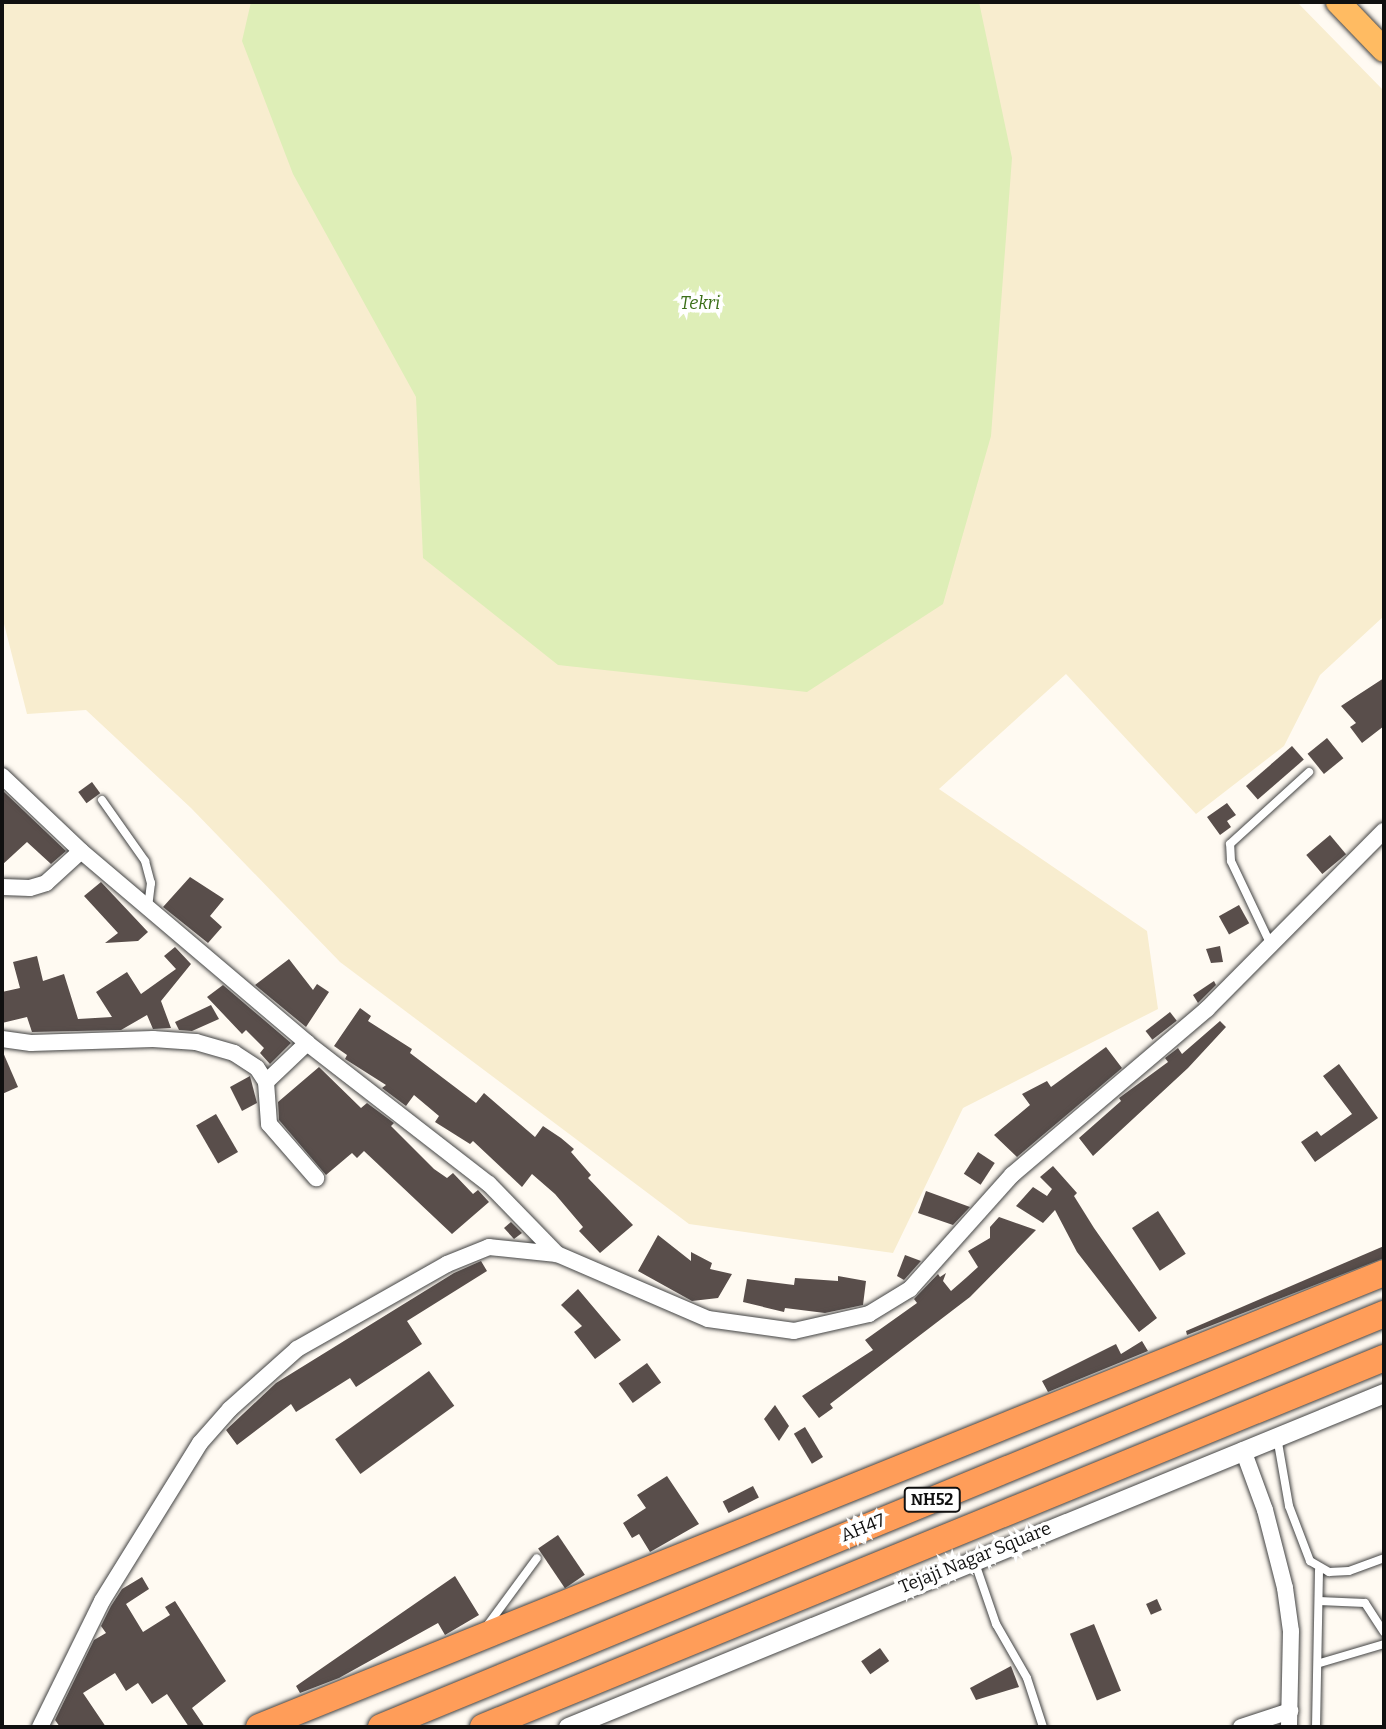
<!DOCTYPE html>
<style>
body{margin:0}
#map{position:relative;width:1386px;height:1729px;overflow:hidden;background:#fffaf2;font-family:Bitter,serif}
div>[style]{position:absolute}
.farmland>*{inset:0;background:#f8edcf}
.green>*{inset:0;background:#deeeb7}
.building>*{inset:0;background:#594e4b;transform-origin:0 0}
.roads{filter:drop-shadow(0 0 2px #434343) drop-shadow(0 0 2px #434343)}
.service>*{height:8px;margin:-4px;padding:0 4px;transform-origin:4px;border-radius:4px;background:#fff}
.minor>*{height:16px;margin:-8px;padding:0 8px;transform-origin:8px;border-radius:8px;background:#fff}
.tertiary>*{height:19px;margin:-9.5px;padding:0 9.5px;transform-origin:9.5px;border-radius:9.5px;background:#fff}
.primary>*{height:24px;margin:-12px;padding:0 12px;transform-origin:12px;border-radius:12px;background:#ffbb62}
.trunk>*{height:26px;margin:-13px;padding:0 13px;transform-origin:13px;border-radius:13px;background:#ff9d59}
span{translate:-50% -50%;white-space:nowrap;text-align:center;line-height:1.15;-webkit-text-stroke:7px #fff;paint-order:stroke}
.shield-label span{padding:2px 5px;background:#fff;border:2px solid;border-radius:5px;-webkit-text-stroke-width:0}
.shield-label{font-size:16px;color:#101010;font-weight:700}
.park-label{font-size:18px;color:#3b6f18;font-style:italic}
.street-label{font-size:18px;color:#101010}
.frame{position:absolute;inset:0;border:4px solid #101010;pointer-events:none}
</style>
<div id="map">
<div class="farmland">
<i style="clip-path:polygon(2px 2px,1297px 2px,1384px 91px,1384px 616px,1320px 675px,1284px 746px,1196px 814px,1066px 674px,939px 789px,1147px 931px,1158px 1009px,963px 1108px,893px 1253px,689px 1224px,340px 962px,191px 808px,86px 710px,27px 714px,2px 616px)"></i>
</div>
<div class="green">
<i style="clip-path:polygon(251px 2px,979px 2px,1012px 158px,991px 436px,943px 604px,807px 692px,558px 665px,423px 558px,416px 397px,293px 174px,242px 41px)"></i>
</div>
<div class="building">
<i style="clip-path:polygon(1384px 678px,1384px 726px,1362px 743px,1350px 727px,1356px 723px,1341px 706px)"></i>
<i style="left:1327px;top:738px;width:26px;height:25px;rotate:51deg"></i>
<i style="left:1292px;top:746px;width:18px;height:61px;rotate:49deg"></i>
<i style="left:92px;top:782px;width:14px;height:17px;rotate:54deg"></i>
<i style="clip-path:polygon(2px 790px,66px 851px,51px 864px,27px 842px,2px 865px)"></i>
<i style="clip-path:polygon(1227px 803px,1236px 815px,1227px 821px,1231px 827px,1220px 835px,1207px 817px)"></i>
<i style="left:1330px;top:835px;width:25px;height:31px;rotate:50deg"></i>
<i style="clip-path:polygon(190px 877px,224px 899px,210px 916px,222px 927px,208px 943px,163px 907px)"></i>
<i style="clip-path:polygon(101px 882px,148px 932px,138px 941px,105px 943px,118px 933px,84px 896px)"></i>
<i style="left:1239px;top:905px;width:21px;height:23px;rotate:61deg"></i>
<i style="clip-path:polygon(1220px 946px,1223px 962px,1211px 963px,1206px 949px)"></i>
<i style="clip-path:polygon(175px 947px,191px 964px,161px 1001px,171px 1028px,153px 1029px,147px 1015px,121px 1030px,32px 1032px,27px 1017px,2px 1023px,2px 992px,20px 988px,13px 962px,37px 956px,43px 981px,64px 974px,78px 1019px,112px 1017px,96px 992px,127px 972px,141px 994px,176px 969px,164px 956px)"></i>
<i style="clip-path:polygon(289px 959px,313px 990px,317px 984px,329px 992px,306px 1027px,255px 985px)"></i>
<i style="clip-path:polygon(1214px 981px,1216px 985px,1198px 1003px,1193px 995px)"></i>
<i style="clip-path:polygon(223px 985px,291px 1043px,270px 1064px,260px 1053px,264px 1048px,246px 1030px,242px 1034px,207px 997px)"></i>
<i style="clip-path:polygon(211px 1005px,219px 1019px,192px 1031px,179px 1030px,175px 1022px)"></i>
<i style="clip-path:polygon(360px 1008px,371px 1016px,368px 1021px,412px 1049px,410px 1053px,476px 1103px,484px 1093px,535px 1137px,543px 1126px,561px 1138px,574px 1149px,571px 1152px,591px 1175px,588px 1178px,633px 1225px,600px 1253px,579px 1231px,583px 1227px,555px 1194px,532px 1174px,522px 1187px,473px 1141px,470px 1144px,435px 1122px,439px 1116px,414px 1095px,406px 1106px,382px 1088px,386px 1085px,345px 1059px,347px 1055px,334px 1046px)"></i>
<i style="left:1170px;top:1012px;width:11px;height:31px;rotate:52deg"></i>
<i style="clip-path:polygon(1220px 1021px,1226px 1027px,1188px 1068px,1093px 1156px,1079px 1138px,1121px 1101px,1119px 1098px,1168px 1062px,1165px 1058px,1178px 1048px,1182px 1054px)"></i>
<i style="clip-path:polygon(1106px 1047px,1122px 1068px,1017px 1157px,994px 1135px,1030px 1105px,1022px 1094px,1047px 1081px,1051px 1087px)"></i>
<i style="clip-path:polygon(2px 1050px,18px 1087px,2px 1094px)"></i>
<i style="clip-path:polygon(1339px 1064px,1378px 1118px,1315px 1162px,1301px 1142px,1317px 1131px,1321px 1136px,1352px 1114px,1323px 1076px)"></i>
<i style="clip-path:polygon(319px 1067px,361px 1108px,367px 1103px,394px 1123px,391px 1126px,434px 1169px,447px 1178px,453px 1173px,473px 1194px,478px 1190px,489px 1202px,452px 1234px,364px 1151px,357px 1158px,352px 1153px,326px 1175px,279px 1120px,278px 1102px)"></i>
<i style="clip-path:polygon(250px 1076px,257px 1103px,242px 1111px,230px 1087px)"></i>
<i style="left:216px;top:1114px;width:44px;height:23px;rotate:60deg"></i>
<i style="left:978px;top:1152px;width:20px;height:26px;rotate:33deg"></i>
<i style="clip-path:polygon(1053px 1166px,1077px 1193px,1074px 1196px,1094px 1228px,1157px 1318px,1139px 1332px,1077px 1252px,1055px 1210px,1043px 1223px,1016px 1206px,1033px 1187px,1047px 1196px,1052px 1189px,1040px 1177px)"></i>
<i style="clip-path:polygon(926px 1191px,970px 1207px,953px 1225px,918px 1213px)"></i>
<i style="left:1158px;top:1211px;width:51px;height:31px;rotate:57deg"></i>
<i style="clip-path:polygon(999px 1217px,1036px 1230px,970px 1297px,830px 1404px,833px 1408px,819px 1418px,802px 1396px,873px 1350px,865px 1340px,917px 1303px,914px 1299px,938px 1274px,940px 1277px,946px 1273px,943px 1281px,951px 1291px,967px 1277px,978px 1267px,968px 1251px,990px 1238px,990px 1227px)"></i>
<i style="clip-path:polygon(511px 1222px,522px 1233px,514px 1239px,504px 1228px)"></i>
<i style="clip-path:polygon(658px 1235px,691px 1261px,691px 1252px,712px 1263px,710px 1269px,732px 1274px,718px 1298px,692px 1301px,638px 1271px)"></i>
<i style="clip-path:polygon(1384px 1246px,1384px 1258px,1187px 1335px,1186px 1331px)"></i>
<i style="clip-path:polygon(905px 1255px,921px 1261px,904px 1280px,897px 1276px)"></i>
<i style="clip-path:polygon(481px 1261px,487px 1271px,407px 1321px,422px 1344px,356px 1387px,350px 1378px,296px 1412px,291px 1404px,237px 1445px,226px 1430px,276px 1383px,454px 1273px)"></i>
<i style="clip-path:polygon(838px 1276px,866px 1281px,863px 1305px,825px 1313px,785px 1308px,784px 1312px,743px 1302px,747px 1279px,794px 1285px,795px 1278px,838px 1281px)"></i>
<i style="clip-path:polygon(578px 1289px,621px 1340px,595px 1359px,574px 1332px,582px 1326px,561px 1305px)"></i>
<i style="clip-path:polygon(1142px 1341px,1148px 1351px,1048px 1392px,1042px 1381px,1116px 1344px,1121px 1354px)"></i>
<i style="left:647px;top:1363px;width:24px;height:35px;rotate:54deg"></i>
<i style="left:429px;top:1371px;width:43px;height:116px;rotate:54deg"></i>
<i style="clip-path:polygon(775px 1405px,789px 1426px,779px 1441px,764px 1419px)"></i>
<i style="left:805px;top:1427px;width:35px;height:13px;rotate:59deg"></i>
<i style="clip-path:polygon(667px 1476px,699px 1524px,650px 1552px,639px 1534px,632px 1538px,623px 1523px,646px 1508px,637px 1495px)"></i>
<i style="left:753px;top:1486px;width:13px;height:34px;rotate:63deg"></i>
<i style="left:558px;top:1535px;width:48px;height:24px;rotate:56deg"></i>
<i style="clip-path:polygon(455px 1576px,479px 1615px,445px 1635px,438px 1623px,339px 1678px,300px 1693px,296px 1686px)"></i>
<i style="clip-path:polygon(142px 1577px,149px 1589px,126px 1604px,143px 1632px,170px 1615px,165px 1607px,175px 1601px,226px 1681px,192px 1708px,205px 1727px,189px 1727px,167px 1694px,152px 1704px,138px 1683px,126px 1691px,115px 1673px,83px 1693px,106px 1727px,60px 1727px,55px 1720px,94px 1640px,106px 1633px,101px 1626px,111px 1606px,122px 1589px)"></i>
<i style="left:1157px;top:1599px;width:12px;height:12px;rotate:66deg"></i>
<i style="left:1094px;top:1624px;width:72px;height:26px;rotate:68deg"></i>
<i style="left:880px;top:1648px;width:16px;height:23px;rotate:55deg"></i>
<i style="clip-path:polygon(1011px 1666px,1019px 1687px,976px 1700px,970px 1688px)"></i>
</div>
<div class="roads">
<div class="service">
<i style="left:102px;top:800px;width:75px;rotate:54.8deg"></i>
<i style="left:145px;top:861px;width:23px;rotate:75deg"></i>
<i style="left:151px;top:883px;width:26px;rotate:97deg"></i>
<i style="left:1271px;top:945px;width:93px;rotate:-115.5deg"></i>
<i style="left:1231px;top:861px;width:17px;rotate:-93deg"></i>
<i style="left:1230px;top:844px;width:107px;rotate:-42.3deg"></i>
<i style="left:1277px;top:1437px;width:70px;rotate:80.1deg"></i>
<i style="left:1289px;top:1506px;width:59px;rotate:69.1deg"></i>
<i style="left:1310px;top:1561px;width:22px;rotate:30deg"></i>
<i style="left:1329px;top:1572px;width:20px;rotate:-3deg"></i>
<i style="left:1349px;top:1571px;width:37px;rotate:-20deg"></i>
<i style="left:975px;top:1563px;width:65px;rotate:71deg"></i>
<i style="left:996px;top:1624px;width:62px;rotate:60.1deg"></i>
<i style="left:1027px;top:1678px;width:52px;rotate:71.9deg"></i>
<i style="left:1319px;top:1601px;width:46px;rotate:2.5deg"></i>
<i style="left:1365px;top:1603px;width:35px;rotate:57deg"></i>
<i style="left:487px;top:1626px;width:84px;rotate:-53.7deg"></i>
<i style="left:1320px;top:1663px;width:67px;rotate:-16.5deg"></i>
<i style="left:1316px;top:1727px;width:157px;rotate:-88.9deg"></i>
</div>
<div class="minor">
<i style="left:2px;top:776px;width:109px;rotate:43.5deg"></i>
<i style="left:81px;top:851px;width:297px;rotate:40.3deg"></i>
<i style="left:307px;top:1043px;width:230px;rotate:37.8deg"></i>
<i style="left:489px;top:1184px;width:98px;rotate:45.8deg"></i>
<i style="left:557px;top:1254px;width:164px;rotate:23.3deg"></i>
<i style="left:708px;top:1319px;width:87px;rotate:7.9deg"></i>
<i style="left:794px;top:1331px;width:77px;rotate:-12.8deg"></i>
<i style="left:869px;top:1314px;width:48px;rotate:-31.4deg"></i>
<i style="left:910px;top:1289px;width:153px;rotate:-48.2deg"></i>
<i style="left:1012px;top:1175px;width:256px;rotate:-40.4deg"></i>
<i style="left:1207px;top:1009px;width:251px;rotate:-45.2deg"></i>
<i style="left:2px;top:887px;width:28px;rotate:2deg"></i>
<i style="left:30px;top:888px;width:17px;rotate:-17deg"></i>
<i style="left:46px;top:883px;width:47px;rotate:-42.4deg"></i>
<i style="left:2px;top:1039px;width:29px;rotate:8deg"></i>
<i style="left:31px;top:1043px;width:122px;rotate:-1.9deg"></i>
<i style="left:153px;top:1039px;width:43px;rotate:4deg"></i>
<i style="left:196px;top:1042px;width:40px;rotate:16deg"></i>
<i style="left:234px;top:1053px;width:27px;rotate:33deg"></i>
<i style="left:257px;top:1068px;width:17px;rotate:57deg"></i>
<i style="left:266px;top:1082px;width:42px;rotate:85.9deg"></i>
<i style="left:269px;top:1124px;width:72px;rotate:49deg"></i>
<i style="left:266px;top:1082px;width:57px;rotate:-43.6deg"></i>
<i style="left:1243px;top:1450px;width:64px;rotate:69.9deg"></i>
<i style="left:1265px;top:1510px;width:81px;rotate:75.6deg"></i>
<i style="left:1285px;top:1588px;width:43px;rotate:82.1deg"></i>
<i style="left:1291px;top:1631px;width:96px;rotate:91.2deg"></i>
<i style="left:40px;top:1727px;width:140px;rotate:-63.8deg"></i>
<i style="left:102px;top:1601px;width:186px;rotate:-58.2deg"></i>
<i style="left:200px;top:1443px;width:45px;rotate:-48.6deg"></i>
<i style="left:230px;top:1409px;width:90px;rotate:-41.8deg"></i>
<i style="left:297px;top:1349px;width:172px;rotate:-29.5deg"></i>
<i style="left:447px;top:1264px;width:45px;rotate:-22deg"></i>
<i style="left:489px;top:1247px;width:68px;rotate:5.9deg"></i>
<i style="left:1241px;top:1727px;width:52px;rotate:-18.1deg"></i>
</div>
<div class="tertiary">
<i style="left:568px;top:1727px;width:882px;rotate:-22.26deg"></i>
</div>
<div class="primary">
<i style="left:1338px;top:2px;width:66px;rotate:46.2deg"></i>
</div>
<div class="trunk">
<i style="left:259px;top:1727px;width:1213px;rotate:-21.98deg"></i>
<i style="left:381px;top:1727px;width:1085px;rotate:-22.38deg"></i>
<i style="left:483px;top:1727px;width:974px;rotate:-22.27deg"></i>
</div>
</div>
<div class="shield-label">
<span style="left:932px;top:1500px">NH52</span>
</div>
<div class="park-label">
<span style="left:700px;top:303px">Tekri</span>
</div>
<div class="street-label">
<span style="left:863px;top:1528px;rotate:-22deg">AH47</span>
<span style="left:975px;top:1558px;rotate:-22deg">Tejaji Nagar Square</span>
</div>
<div class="frame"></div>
</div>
